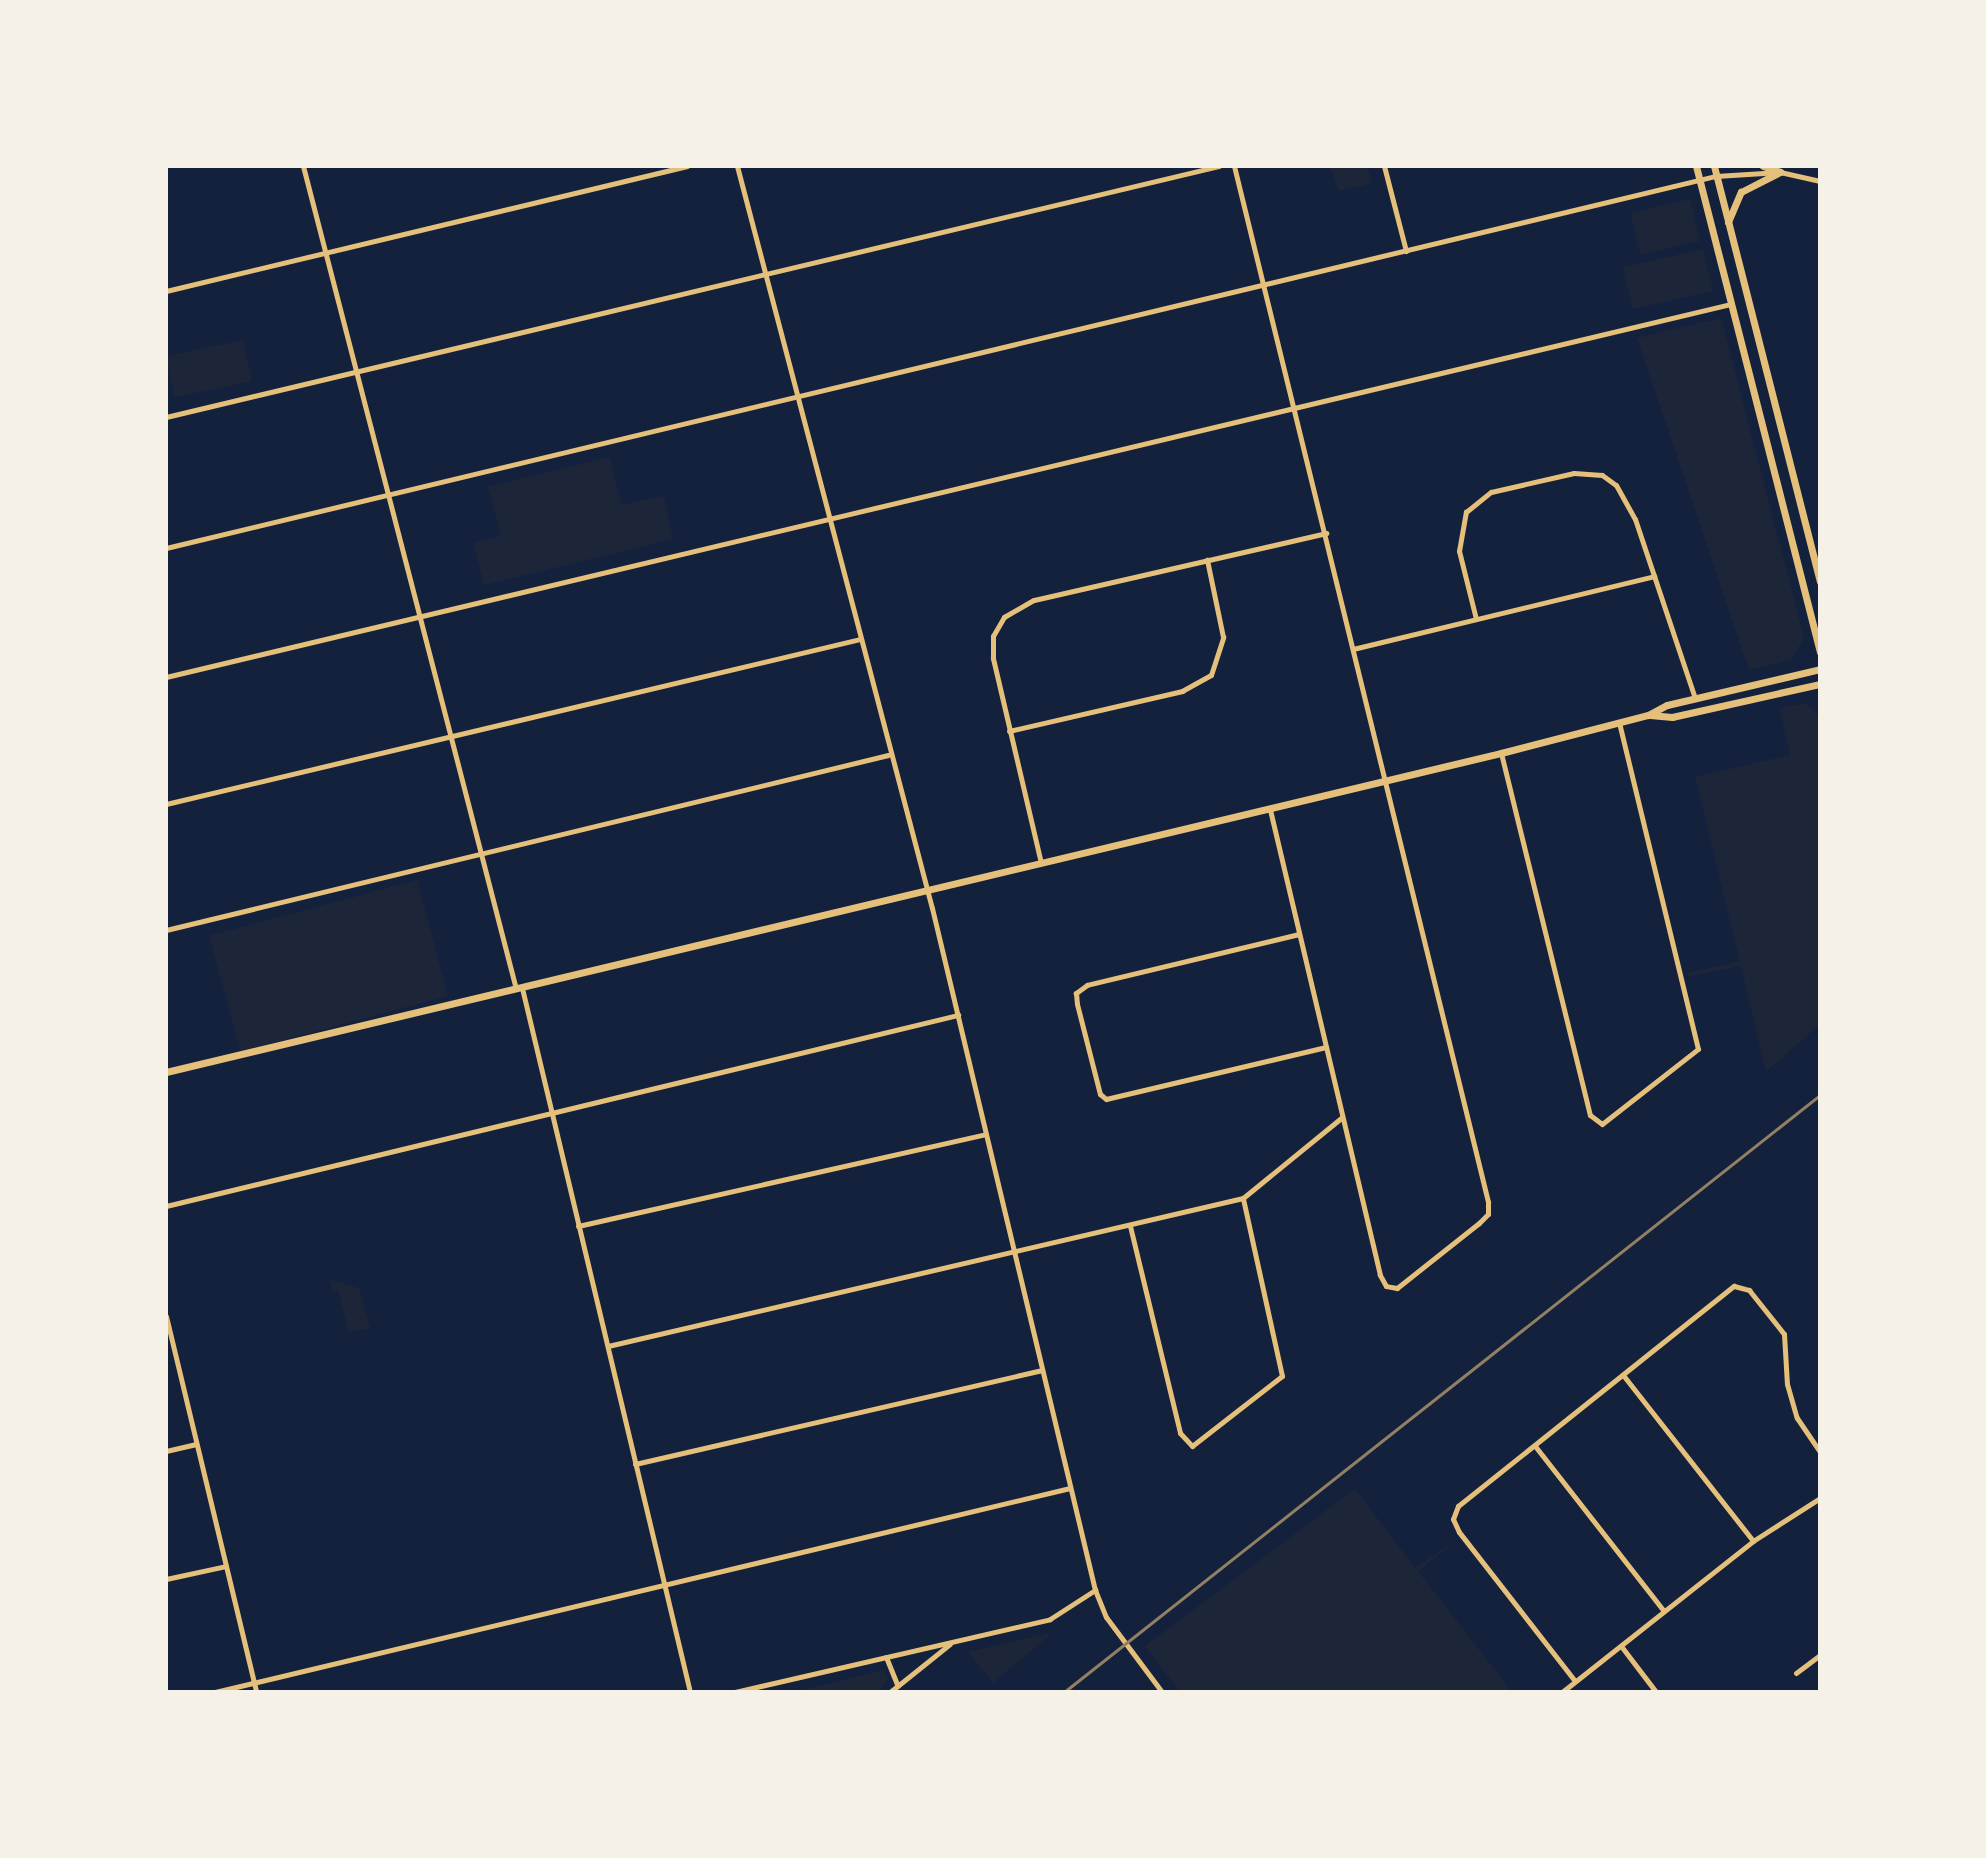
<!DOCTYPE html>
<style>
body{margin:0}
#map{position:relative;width:1986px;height:1858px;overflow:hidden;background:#14213d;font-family:"Work Sans",sans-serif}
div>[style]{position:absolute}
.green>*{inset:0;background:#1d2539;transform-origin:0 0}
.minor>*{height:5px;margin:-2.5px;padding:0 2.5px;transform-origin:2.5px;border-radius:2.5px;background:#e5c07b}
.tertiary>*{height:7px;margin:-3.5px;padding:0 3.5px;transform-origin:3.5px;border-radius:3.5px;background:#e5c07b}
.secondary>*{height:7px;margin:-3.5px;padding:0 3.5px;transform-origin:3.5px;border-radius:3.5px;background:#e5c07b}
.rail>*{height:3px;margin:-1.5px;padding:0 1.5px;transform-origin:1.5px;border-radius:1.5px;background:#918062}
span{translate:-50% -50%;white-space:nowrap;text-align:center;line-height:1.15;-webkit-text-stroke:7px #f6f1e7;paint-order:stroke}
.frame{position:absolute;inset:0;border:168px solid #f6f1e7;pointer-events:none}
</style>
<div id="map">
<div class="green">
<i style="clip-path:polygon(1330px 166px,1367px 166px,1372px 183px,1339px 191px)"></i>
<i style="left:1690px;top:199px;width:43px;height:61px;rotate:77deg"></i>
<i style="left:1703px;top:249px;width:43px;height:82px;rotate:77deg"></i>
<i style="clip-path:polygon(1721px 318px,1804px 638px,1791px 660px,1749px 670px,1637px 338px)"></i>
<i style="left:243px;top:340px;width:42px;height:79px;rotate:78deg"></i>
<i style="clip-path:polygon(610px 457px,621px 505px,664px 496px,673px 539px,484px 585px,473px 543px,501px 536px,488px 487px)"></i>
<i style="clip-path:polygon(1805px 703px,1820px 716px,1820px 1024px,1766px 1072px,1741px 966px,1688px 977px,1687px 973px,1740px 961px,1695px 777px,1790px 755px,1780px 709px)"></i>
<i style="left:417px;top:880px;width:120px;height:215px;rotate:75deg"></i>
<i style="clip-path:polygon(330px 1280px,359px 1288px,370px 1328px,349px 1332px,338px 1290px,332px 1291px)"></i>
<i style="clip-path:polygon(1355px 1489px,1415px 1568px,1457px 1540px,1418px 1571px,1512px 1692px,1180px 1692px,1145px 1646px)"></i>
<i style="clip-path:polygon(1052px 1633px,993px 1683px,968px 1652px,1010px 1642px)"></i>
<i style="clip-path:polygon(884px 1670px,888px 1679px,879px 1692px,793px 1692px)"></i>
</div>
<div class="minor">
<i style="left:303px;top:166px;width:850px;rotate:75.49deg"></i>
<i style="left:737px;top:166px;width:767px;rotate:75.28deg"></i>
<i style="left:932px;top:908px;width:701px;rotate:76.56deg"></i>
<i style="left:1095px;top:1590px;width:29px;rotate:68deg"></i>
<i style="left:1106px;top:1617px;width:94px;rotate:53.3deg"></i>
<i style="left:1234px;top:166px;width:1067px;rotate:76.22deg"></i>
<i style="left:1488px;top:1202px;width:12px;rotate:90deg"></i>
<i style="left:1488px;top:1214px;width:13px;rotate:135deg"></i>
<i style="left:1479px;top:1223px;width:105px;rotate:141.6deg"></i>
<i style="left:1397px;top:1288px;width:11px;rotate:-170deg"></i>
<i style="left:1386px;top:1286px;width:13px;rotate:-119deg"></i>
<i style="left:1380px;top:1275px;width:480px;rotate:-103.3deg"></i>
<i style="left:1384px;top:166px;width:88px;rotate:75.5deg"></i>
<i style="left:166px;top:291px;width:536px;rotate:-13.49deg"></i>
<i style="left:166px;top:417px;width:1083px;rotate:-13.41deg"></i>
<i style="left:166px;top:548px;width:1594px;rotate:-13.5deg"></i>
<i style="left:1716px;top:176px;width:64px;rotate:-3.6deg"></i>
<i style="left:1780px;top:172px;width:41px;rotate:12.7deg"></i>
<i style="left:1476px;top:619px;width:70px;rotate:-104deg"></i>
<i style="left:1459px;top:551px;width:40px;rotate:-80deg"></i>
<i style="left:1466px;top:512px;width:32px;rotate:-39deg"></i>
<i style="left:1491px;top:492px;width:85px;rotate:-12.9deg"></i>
<i style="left:1574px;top:473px;width:28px;rotate:4deg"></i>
<i style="left:1602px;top:475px;width:17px;rotate:36deg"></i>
<i style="left:1616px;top:485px;width:39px;rotate:61deg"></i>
<i style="left:1635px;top:519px;width:189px;rotate:71.5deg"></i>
<i style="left:1353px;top:649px;width:310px;rotate:-13.6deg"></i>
<i style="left:166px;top:677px;width:1608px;rotate:-13.41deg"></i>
<i style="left:1009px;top:731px;width:178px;rotate:-13deg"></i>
<i style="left:1182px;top:691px;width:33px;rotate:-29deg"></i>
<i style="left:1211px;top:675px;width:40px;rotate:-72deg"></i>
<i style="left:1223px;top:637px;width:79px;rotate:-101.7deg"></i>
<i style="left:1501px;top:753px;width:373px;rotate:76.2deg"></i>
<i style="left:1590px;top:1115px;width:15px;rotate:37deg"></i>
<i style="left:1602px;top:1124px;width:122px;rotate:-38deg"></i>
<i style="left:1698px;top:1049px;width:335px;rotate:-103.6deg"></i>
<i style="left:166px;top:804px;width:713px;rotate:-13.37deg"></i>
<i style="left:1041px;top:863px;width:211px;rotate:-103.2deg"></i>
<i style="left:993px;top:658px;width:22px;rotate:-90deg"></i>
<i style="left:993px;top:636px;width:22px;rotate:-60deg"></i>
<i style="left:1004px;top:617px;width:34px;rotate:-30deg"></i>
<i style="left:1034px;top:600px;width:300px;rotate:-12.9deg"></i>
<i style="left:166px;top:930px;width:743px;rotate:-13.62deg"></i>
<i style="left:1299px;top:934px;width:218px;rotate:166.5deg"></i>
<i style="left:1087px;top:985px;width:14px;rotate:144deg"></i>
<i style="left:1076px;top:993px;width:11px;rotate:85deg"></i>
<i style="left:1077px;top:1004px;width:93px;rotate:75.7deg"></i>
<i style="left:1100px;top:1094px;width:8px;rotate:40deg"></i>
<i style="left:1106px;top:1099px;width:226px;rotate:-13.3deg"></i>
<i style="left:522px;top:988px;width:724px;rotate:76.58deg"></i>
<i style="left:166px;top:1206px;width:815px;rotate:-13.56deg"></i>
<i style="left:578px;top:1226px;width:418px;rotate:-12.7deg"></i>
<i style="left:1130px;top:1226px;width:213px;rotate:76.4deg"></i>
<i style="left:1180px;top:1433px;width:18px;rotate:47deg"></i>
<i style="left:1192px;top:1446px;width:114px;rotate:-37.9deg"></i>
<i style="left:1282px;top:1376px;width:182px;rotate:-102.4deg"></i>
<i style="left:166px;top:1316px;width:387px;rotate:76.5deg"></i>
<i style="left:608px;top:1346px;width:652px;rotate:-13.12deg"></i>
<i style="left:1243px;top:1198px;width:127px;rotate:-39.2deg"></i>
<i style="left:1623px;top:1375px;width:211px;rotate:51.9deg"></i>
<i style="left:1535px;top:1446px;width:209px;rotate:52deg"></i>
<i style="left:166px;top:1451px;width:31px;rotate:-13deg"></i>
<i style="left:635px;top:1464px;width:418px;rotate:-13deg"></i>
<i style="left:166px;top:1579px;width:61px;rotate:-12.2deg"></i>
<i style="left:1621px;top:1646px;width:58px;rotate:52.7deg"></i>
<i style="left:886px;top:1657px;width:31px;rotate:68deg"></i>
<i style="left:1796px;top:1673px;width:30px;rotate:-37deg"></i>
<i style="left:1575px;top:1681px;width:189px;rotate:-127.9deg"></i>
<i style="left:1459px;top:1532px;width:14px;rotate:-115deg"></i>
<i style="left:1453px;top:1519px;width:14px;rotate:-69deg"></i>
<i style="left:1458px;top:1506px;width:353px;rotate:-38.6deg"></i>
<i style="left:1734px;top:1286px;width:16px;rotate:15deg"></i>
<i style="left:1749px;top:1290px;width:56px;rotate:51.5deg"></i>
<i style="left:1784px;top:1334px;width:50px;rotate:86.6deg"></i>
<i style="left:1787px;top:1384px;width:35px;rotate:74deg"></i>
<i style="left:1797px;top:1418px;width:41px;rotate:55.9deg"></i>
<i style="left:215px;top:1692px;width:879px;rotate:-13.42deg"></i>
<i style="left:735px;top:1692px;width:323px;rotate:-13deg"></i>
<i style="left:1050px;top:1619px;width:54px;rotate:-32.8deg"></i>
<i style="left:890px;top:1692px;width:77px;rotate:-38.7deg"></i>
<i style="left:1562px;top:1692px;width:243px;rotate:-38.3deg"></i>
<i style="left:1753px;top:1541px;width:80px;rotate:-32.7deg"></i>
</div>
<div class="tertiary">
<i style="left:1650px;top:715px;width:22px;rotate:5deg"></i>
<i style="left:1672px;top:717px;width:152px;rotate:-12.6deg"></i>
<i style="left:166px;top:1072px;width:1373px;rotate:-13.44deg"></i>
<i style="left:1501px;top:753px;width:152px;rotate:-14.5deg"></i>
<i style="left:1648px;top:715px;width:21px;rotate:-28deg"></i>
<i style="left:1667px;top:705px;width:157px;rotate:-13.2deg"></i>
</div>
<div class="secondary">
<i style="left:1696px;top:166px;width:502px;rotate:75.69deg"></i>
<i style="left:1714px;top:166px;width:429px;rotate:75.7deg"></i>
<i style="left:1763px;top:166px;width:18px;rotate:19deg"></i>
<i style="left:1728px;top:222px;width:33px;rotate:-67deg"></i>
<i style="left:1741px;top:192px;width:44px;rotate:-27.1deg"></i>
</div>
<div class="rail">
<i style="left:1064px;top:1692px;width:963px;rotate:-38.3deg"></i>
</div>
<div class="frame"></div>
</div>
